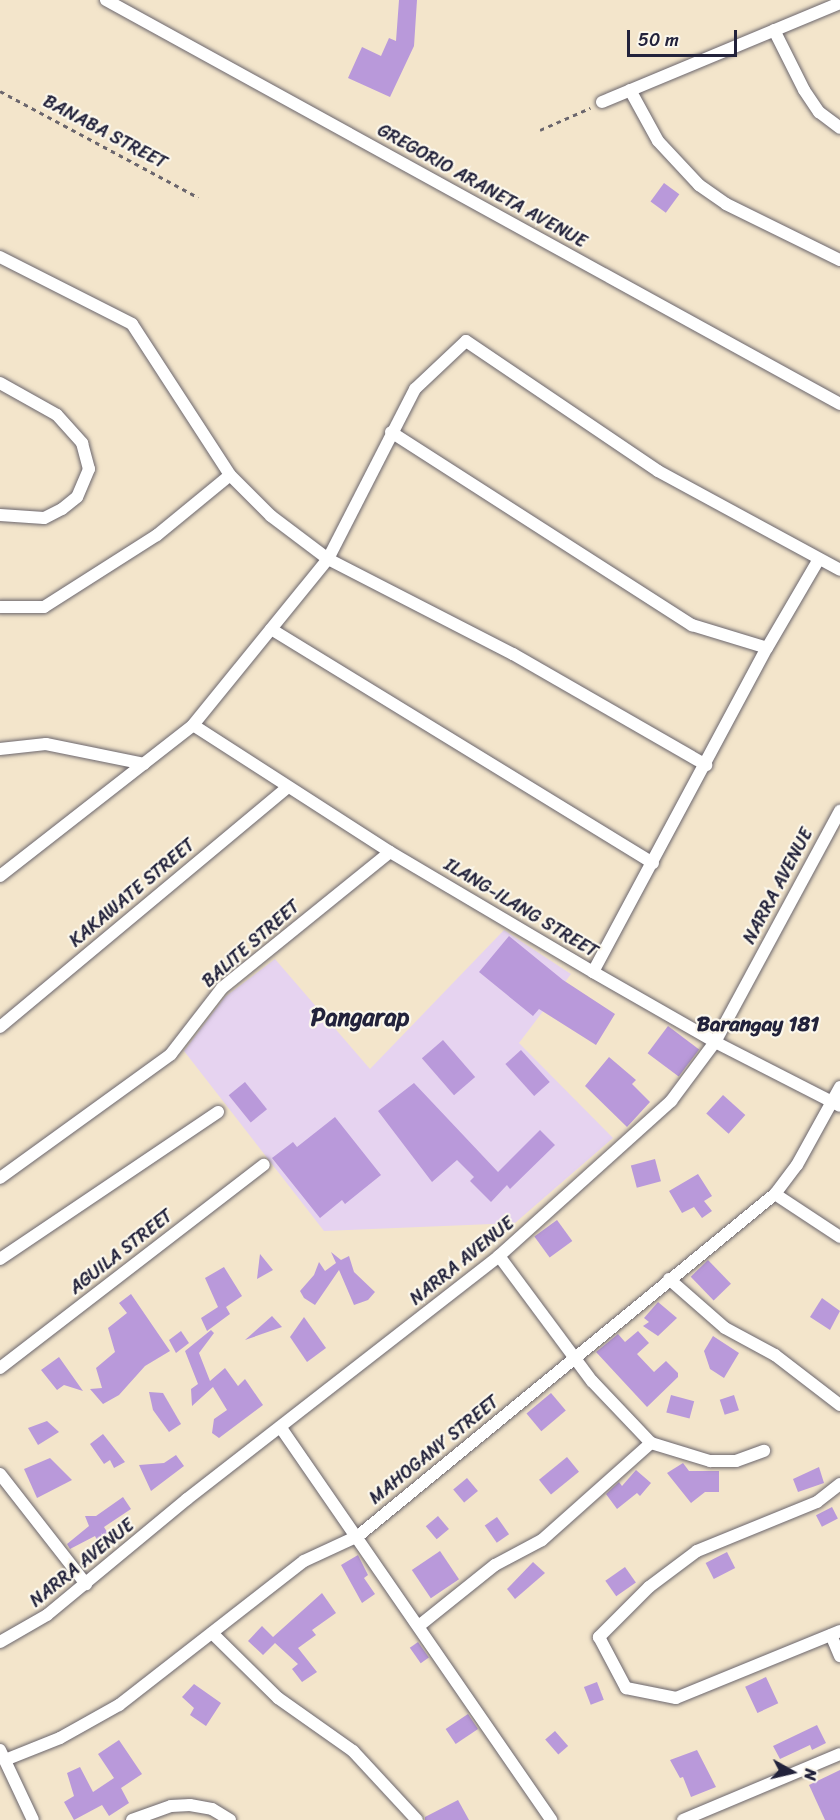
<!DOCTYPE html>
<style>
body{margin:0}
#map{position:relative;width:840px;height:1820px;overflow:hidden;background:#f3e5cb;font-family:Sriracha,sans-serif}
div>[style]{position:absolute}
.built>*{inset:0;background:#e6d3f0}
.building>*{inset:0;background:#b999da;transform-origin:0 0}
.path>*{height:3px;margin-top:-1.5px;transform-origin:0;background:repeating-linear-gradient(90deg,#6b666d 0 4.5px,transparent 0 9px)}
.roads{filter:drop-shadow(0 0 2px #6b666d) drop-shadow(0 0 2px #6b666d)}
.street>*{height:12px;margin:-6px;padding:0 6px;transform-origin:6px;border-radius:6px;background:#fff}
span{translate:-50% -50%;white-space:nowrap;text-align:center;line-height:1.15;-webkit-text-stroke:4.5px #fbf7ec;paint-order:stroke}
.street-label{font-size:18px;color:#22223b}
.quarter-label{font-size:21px;color:#22223b;font-weight:700}
.district-label{font-size:24px;color:#22223b;font-weight:700}
.north{position:absolute;left:762px;top:1742px;width:60px;height:60px;-webkit-text-stroke:4px #fbf7ec;paint-order:stroke;rotate:98deg;font-size:16px;font-weight:700;line-height:24px;text-align:center;color:#22223b}
.north::after{content:'';display:block;margin:auto;width:21px;height:27px;background:#22223b;clip-path:polygon(50% 0,100% 100%,50% 72%,0 100%)}
.scale{position:absolute;left:627px;top:30px;width:110px;height:27px;box-sizing:border-box;border:3px solid #22223b;border-top:0;padding-left:8px;font-size:18px;line-height:21px;white-space:nowrap;color:#22223b;-webkit-text-stroke:4px #fbf7ec;paint-order:stroke}
</style>
<div id="map">
<div class="built">
<i style="clip-path:polygon(504px 930px,571px 974px,519px 1043px,613px 1138px,515px 1223px,324px 1231px,184px 1051px,225px 997px,275px 959px,370px 1069px)"></i>
</div>
<div class="building">
<i style="clip-path:polygon(399px 0,417px 0,414px 46px,390px 97px,348px 78px,362px 47px,381px 56px,389px 38px,396px 41px)"></i>
<i style="left:664px;top:183px;width:19px;height:23px;rotate:36deg"></i>
<i style="clip-path:polygon(509px 936px,563px 980px,615px 1014px,596px 1045px,539px 1009px,533px 1016px,479px 972px)"></i>
<i style="left:668px;top:1026px;width:39px;height:34px;rotate:37deg"></i>
<i style="left:443px;top:1040px;width:49px;height:28px;rotate:49deg"></i>
<i style="left:521px;top:1050px;width:43px;height:21px;rotate:48deg"></i>
<i style="clip-path:polygon(609px 1057px,636px 1080px,632px 1084px,650px 1102px,627px 1127px,585px 1086px)"></i>
<i style="left:245px;top:1082px;width:35px;height:21px;rotate:51deg"></i>
<i style="clip-path:polygon(414px 1083px,498px 1172px,540px 1130px,555px 1145px,510px 1189px,507px 1185px,491px 1202px,470px 1181px,474px 1177px,457px 1160px,432px 1182px,378px 1111px)"></i>
<i style="left:723px;top:1095px;width:30px;height:25px;rotate:42deg"></i>
<i style="clip-path:polygon(335px 1117px,381px 1175px,345px 1204px,342px 1200px,320px 1218px,272px 1158px,293px 1142px,297px 1147px)"></i>
<i style="left:655px;top:1159px;width:23px;height:25px;rotate:75deg"></i>
<i style="clip-path:polygon(698px 1174px,712px 1196px,704px 1201px,712px 1211px,702px 1218px,694px 1207px,682px 1213px,669px 1191px)"></i>
<i style="left:557px;top:1220px;width:26px;height:28px;rotate:54deg"></i>
<i style="clip-path:polygon(331px 1252px,341px 1260px,349px 1256px,354px 1272px,375px 1292px,368px 1300px,354px 1305px,339px 1270px,315px 1305px,304px 1298px,300px 1291px,314px 1275px,319px 1262px,325px 1271px,336px 1263px)"></i>
<i style="clip-path:polygon(260px 1254px,273px 1270px,257px 1279px)"></i>
<i style="left:708px;top:1260px;width:33px;height:24px;rotate:46deg"></i>
<i style="clip-path:polygon(224px 1267px,242px 1296px,226px 1307px,230px 1314px,207px 1331px,201px 1318px,218px 1307px,205px 1278px)"></i>
<i style="clip-path:polygon(131px 1294px,170px 1351px,145px 1366px,119px 1395px,103px 1404px,90px 1389px,102px 1388px,96px 1368px,115px 1352px,108px 1328px,127px 1313px,119px 1303px)"></i>
<i style="clip-path:polygon(822px 1298px,840px 1311px,830px 1330px,810px 1317px)"></i>
<i style="clip-path:polygon(658px 1302px,677px 1318px,658px 1336px,643px 1326px,649px 1322px,644px 1318px)"></i>
<i style="clip-path:polygon(272px 1316px,282px 1327px,245px 1340px)"></i>
<i style="clip-path:polygon(304px 1317px,326px 1348px,307px 1362px,290px 1337px)"></i>
<i style="clip-path:polygon(211px 1330px,214px 1333px,199px 1353px,210px 1381px,225px 1368px,238px 1386px,245px 1379px,263px 1405px,219px 1438px,212px 1433px,214px 1419px,227px 1410px,213px 1387px,192px 1406px,191px 1389px,198px 1384px,185px 1351px)"></i>
<i style="clip-path:polygon(181px 1331px,189px 1343px,176px 1353px,169px 1340px)"></i>
<i style="clip-path:polygon(638px 1331px,649px 1343px,637px 1354px,654px 1372px,666px 1361px,678px 1373px,678px 1377px,647px 1407px,596px 1352px,618px 1334px,625px 1342px)"></i>
<i style="clip-path:polygon(713px 1336px,739px 1353px,724px 1378px,710px 1369px,704px 1351px)"></i>
<i style="clip-path:polygon(59px 1357px,83px 1391px,64px 1385px,57px 1390px,41px 1370px)"></i>
<i style="clip-path:polygon(149px 1392px,163px 1393px,181px 1424px,169px 1432px,153px 1410px)"></i>
<i style="left:551px;top:1393px;width:23px;height:32px;rotate:50deg"></i>
<i style="left:671px;top:1395px;width:24px;height:18px;rotate:15deg"></i>
<i style="left:734px;top:1395px;width:16px;height:15px;rotate:72deg"></i>
<i style="clip-path:polygon(47px 1421px,59px 1432px,38px 1445px,28px 1428px)"></i>
<i style="clip-path:polygon(103px 1434px,125px 1462px,114px 1468px,110px 1460px,104px 1464px,90px 1444px)"></i>
<i style="clip-path:polygon(176px 1455px,184px 1466px,151px 1491px,139px 1465px,164px 1463px)"></i>
<i style="left:567px;top:1457px;width:19px;height:36px;rotate:51deg"></i>
<i style="clip-path:polygon(50px 1458px,72px 1480px,37px 1498px,24px 1469px)"></i>
<i style="clip-path:polygon(683px 1463px,689px 1471px,719px 1471px,719px 1492px,705px 1492px,691px 1503px,667px 1473px)"></i>
<i style="clip-path:polygon(819px 1467px,824px 1483px,798px 1492px,793px 1479px)"></i>
<i style="clip-path:polygon(636px 1470px,651px 1483px,640px 1496px,637px 1493px,617px 1509px,606px 1494px,619px 1482px,622px 1486px)"></i>
<i style="left:467px;top:1478px;width:17px;height:18px;rotate:50deg"></i>
<i style="clip-path:polygon(123px 1497px,131px 1509px,104px 1527px,109px 1535px,98px 1542px,95px 1536px,70px 1549px,67px 1544px,89px 1526px,85px 1516px,96px 1516px)"></i>
<i style="left:832px;top:1507px;width:13px;height:18px;rotate:63deg"></i>
<i style="left:438px;top:1516px;width:17px;height:16px;rotate:50deg"></i>
<i style="left:497px;top:1517px;width:21px;height:15px;rotate:55deg"></i>
<i style="left:440px;top:1551px;width:34px;height:34px;rotate:56deg"></i>
<i style="left:727px;top:1552px;width:18px;height:24px;rotate:63deg"></i>
<i style="clip-path:polygon(358px 1555px,368px 1575px,364px 1578px,375px 1594px,362px 1603px,341px 1565px)"></i>
<i style="clip-path:polygon(533px 1562px,545px 1573px,515px 1599px,507px 1589px)"></i>
<i style="left:625px;top:1567px;width:19px;height:24px;rotate:55deg"></i>
<i style="clip-path:polygon(322px 1593px,336px 1613px,312px 1630px,316px 1635px,298px 1648px,317px 1672px,302px 1682px,292px 1669px,298px 1664px,275px 1643px,263px 1655px,248px 1641px,262px 1626px,273px 1637px)"></i>
<i style="left:418px;top:1642px;width:19px;height:10px;rotate:55deg"></i>
<i style="left:766px;top:1677px;width:29px;height:23px;rotate:65deg"></i>
<i style="left:597px;top:1682px;width:19px;height:14px;rotate:69deg"></i>
<i style="clip-path:polygon(194px 1684px,221px 1703px,206px 1726px,190px 1715px,194px 1708px,182px 1697px)"></i>
<i style="left:468px;top:1714px;width:18px;height:27px;rotate:56deg"></i>
<i style="clip-path:polygon(817px 1725px,826px 1743px,812px 1750px,810px 1745px,780px 1759px,773px 1746px)"></i>
<i style="left:555px;top:1731px;width:20px;height:13px;rotate:49deg"></i>
<i style="clip-path:polygon(119px 1740px,142px 1774px,121px 1788px,129px 1803px,109px 1816px,102px 1805px,74px 1820px,64px 1802px,74px 1796px,67px 1773px,80px 1767px,93px 1792px,114px 1778px,98px 1754px)"></i>
<i style="clip-path:polygon(697px 1750px,716px 1787px,691px 1797px,683px 1777px,680px 1778px,670px 1760px)"></i>
<i style="clip-path:polygon(840px 1770px,840px 1820px,825px 1820px,809px 1785px)"></i>
<i style="clip-path:polygon(458px 1800px,469px 1820px,425px 1820px,425px 1817px)"></i>
</div>
<div class="path">
<i style="left:0;top:91px;width:225px;rotate:28.2deg"></i>
<i style="left:540px;top:130px;width:55px;rotate:-23.7deg"></i>
</div>
<div class="roads">
<div class="street">
<i style="left:106px;top:0;width:838px;rotate:28.83deg"></i>
<i style="left:774px;top:30px;width:67px;rotate:63.4deg"></i>
<i style="left:804px;top:90px;width:27px;rotate:56deg"></i>
<i style="left:819px;top:112px;width:26px;rotate:37deg"></i>
<i style="left:630px;top:90px;width:58px;rotate:61.2deg"></i>
<i style="left:658px;top:141px;width:60px;rotate:47deg"></i>
<i style="left:699px;top:185px;width:33px;rotate:35deg"></i>
<i style="left:726px;top:204px;width:127px;rotate:26.2deg"></i>
<i style="left:602px;top:102px;width:258px;rotate:-22.6deg"></i>
<i style="left:0;top:257px;width:148px;rotate:26.9deg"></i>
<i style="left:132px;top:324px;width:180px;rotate:57deg"></i>
<i style="left:230px;top:475px;width:58px;rotate:45deg"></i>
<i style="left:271px;top:516px;width:71px;rotate:37deg"></i>
<i style="left:328px;top:559px;width:208px;rotate:27.2deg"></i>
<i style="left:513px;top:654px;width:223px;rotate:29.9deg"></i>
<i style="left:0;top:383px;width:65px;rotate:29.3deg"></i>
<i style="left:57px;top:415px;width:38px;rotate:48deg"></i>
<i style="left:82px;top:443px;width:27px;rotate:75deg"></i>
<i style="left:89px;top:469px;width:30px;rotate:113deg"></i>
<i style="left:77px;top:497px;width:19px;rotate:141deg"></i>
<i style="left:62px;top:509px;width:20px;rotate:153deg"></i>
<i style="left:44px;top:518px;width:44px;rotate:-176.1deg"></i>
<i style="left:391px;top:432px;width:358px;rotate:32.7deg"></i>
<i style="left:692px;top:625px;width:78px;rotate:17deg"></i>
<i style="left:0;top:607px;width:44px"></i>
<i style="left:44px;top:607px;width:134px;rotate:-32.5deg"></i>
<i style="left:157px;top:535px;width:94px;rotate:-39.4deg"></i>
<i style="left:271px;top:629px;width:448px;rotate:31.5deg"></i>
<i style="left:193px;top:725px;width:234px;rotate:32.8deg"></i>
<i style="left:390px;top:852px;width:236px;rotate:30.6deg"></i>
<i style="left:593px;top:972px;width:141px;rotate:29.8deg"></i>
<i style="left:715px;top:1042px;width:140px;rotate:27.1deg"></i>
<i style="left:0;top:749px;width:46px;rotate:-6.2deg"></i>
<i style="left:46px;top:744px;width:100px;rotate:11.5deg"></i>
<i style="left:0;top:876px;width:245px;rotate:-38deg"></i>
<i style="left:193px;top:725px;width:214px;rotate:-50.9deg"></i>
<i style="left:328px;top:559px;width:191px;rotate:-62.9deg"></i>
<i style="left:415px;top:389px;width:70px;rotate:-43.3deg"></i>
<i style="left:466px;top:341px;width:232px;rotate:34.1deg"></i>
<i style="left:658px;top:471px;width:207px;rotate:28.5deg"></i>
<i style="left:593px;top:972px;width:368px;rotate:-61.8deg"></i>
<i style="left:767px;top:648px;width:103px;rotate:-59.7deg"></i>
<i style="left:0;top:1027px;width:375px;rotate:-39.8deg"></i>
<i style="left:0;top:1178px;width:211px;rotate:-35.9deg"></i>
<i style="left:171px;top:1054px;width:83px;rotate:-52.3deg"></i>
<i style="left:222px;top:988px;width:216px;rotate:-39deg"></i>
<i style="left:775px;top:1194px;width:78px;rotate:33.5deg"></i>
<i style="left:499px;top:1256px;width:156px;rotate:53.4deg"></i>
<i style="left:592px;top:1381px;width:86px;rotate:46.4deg"></i>
<i style="left:651px;top:1443px;width:62px;rotate:17deg"></i>
<i style="left:710px;top:1461px;width:26px"></i>
<i style="left:736px;top:1461px;width:30px;rotate:-20deg"></i>
<i style="left:0;top:1259px;width:263px;rotate:-34deg"></i>
<i style="left:669px;top:1279px;width:74px;rotate:41.2deg"></i>
<i style="left:725px;top:1328px;width:57px;rotate:28.4deg"></i>
<i style="left:775px;top:1355px;width:82px;rotate:37.6deg"></i>
<i style="left:0;top:1368px;width:333px;rotate:-37.6deg"></i>
<i style="left:281px;top:1428px;width:476px;rotate:55.4deg"></i>
<i style="left:0;top:1474px;width:140px;rotate:52deg"></i>
<i style="left:840px;top:1484px;width:29px;rotate:142deg"></i>
<i style="left:817px;top:1502px;width:130px;rotate:157.8deg"></i>
<i style="left:697px;top:1551px;width:60px;rotate:143.1deg"></i>
<i style="left:649px;top:1587px;width:71px;rotate:135deg"></i>
<i style="left:599px;top:1637px;width:58px;rotate:62.1deg"></i>
<i style="left:626px;top:1688px;width:51px;rotate:11.3deg"></i>
<i style="left:676px;top:1698px;width:177px;rotate:-22.2deg"></i>
<i style="left:420px;top:1625px;width:96px;rotate:-38.7deg"></i>
<i style="left:495px;top:1565px;width:53px;rotate:-28deg"></i>
<i style="left:542px;top:1540px;width:146px;rotate:-41.7deg"></i>
<i style="left:212px;top:1633px;width:93px;rotate:44.6deg"></i>
<i style="left:278px;top:1698px;width:92px;rotate:35.2deg"></i>
<i style="left:353px;top:1751px;width:94px;rotate:47.2deg"></i>
<i style="left:831px;top:1635px;width:23px;rotate:67deg"></i>
<i style="left:0;top:1642px;width:54px;rotate:-29.9deg"></i>
<i style="left:47px;top:1615px;width:182px;rotate:-39.6deg"></i>
<i style="left:187px;top:1499px;width:395px;rotate:-37.9deg"></i>
<i style="left:499px;top:1256px;width:232px;rotate:-42deg"></i>
<i style="left:671px;top:1101px;width:74px;rotate:-53.3deg"></i>
<i style="left:715px;top:1042px;width:263px;rotate:-61.6deg"></i>
<i style="left:0;top:1750px;width:77px;rotate:64.8deg"></i>
<i style="left:5px;top:1760px;width:59px;rotate:-21.8deg"></i>
<i style="left:60px;top:1738px;width:68px;rotate:-29.2deg"></i>
<i style="left:119px;top:1705px;width:234px;rotate:-37.9deg"></i>
<i style="left:304px;top:1561px;width:60px;rotate:-24.8deg"></i>
<i style="left:358px;top:1536px;width:539px;rotate:-39.36deg"></i>
<i style="left:775px;top:1194px;width:36px;rotate:-53deg"></i>
<i style="left:797px;top:1165px;width:89px;rotate:-61.1deg"></i>
<i style="left:132px;top:1820px;width:41px;rotate:-19.7deg"></i>
<i style="left:171px;top:1806px;width:19px;rotate:-3deg"></i>
<i style="left:190px;top:1805px;width:22px;rotate:10deg"></i>
<i style="left:212px;top:1809px;width:21px;rotate:31deg"></i>
<i style="left:683px;top:1820px;width:170px;rotate:-22.8deg"></i>
</div>
</div>
<div class="street-label">
<span style="left:105px;top:132px;rotate:28deg">BANABA STREET</span>
<span style="left:482px;top:186px;rotate:29deg">GREGORIO ARANETA AVENUE</span>
<span style="left:778px;top:886px;rotate:-62deg">NARRA AVENUE</span>
<span style="left:132px;top:893px;rotate:-40deg">KAKAWATE STREET</span>
<span style="left:521px;top:908px;rotate:31deg">ILANG-ILANG STREET</span>
<span style="left:251px;top:944px;rotate:-41deg">BALITE STREET</span>
<span style="left:121px;top:1252px;rotate:-38deg">AGUILA STREET</span>
<span style="left:462px;top:1261px;rotate:-39deg">NARRA AVENUE</span>
<span style="left:434px;top:1450px;rotate:-39deg">MAHOGANY STREET</span>
<span style="left:82px;top:1563px;rotate:-39deg">NARRA AVENUE</span>
</div>
<div class="quarter-label">
<span style="left:758px;top:1024px">Barangay 181</span>
</div>
<div class="district-label">
<span style="left:360px;top:1018px">Pangarap</span>
</div>
<div class="north">N</div>
<div class="scale">50 m</div>
</div>
